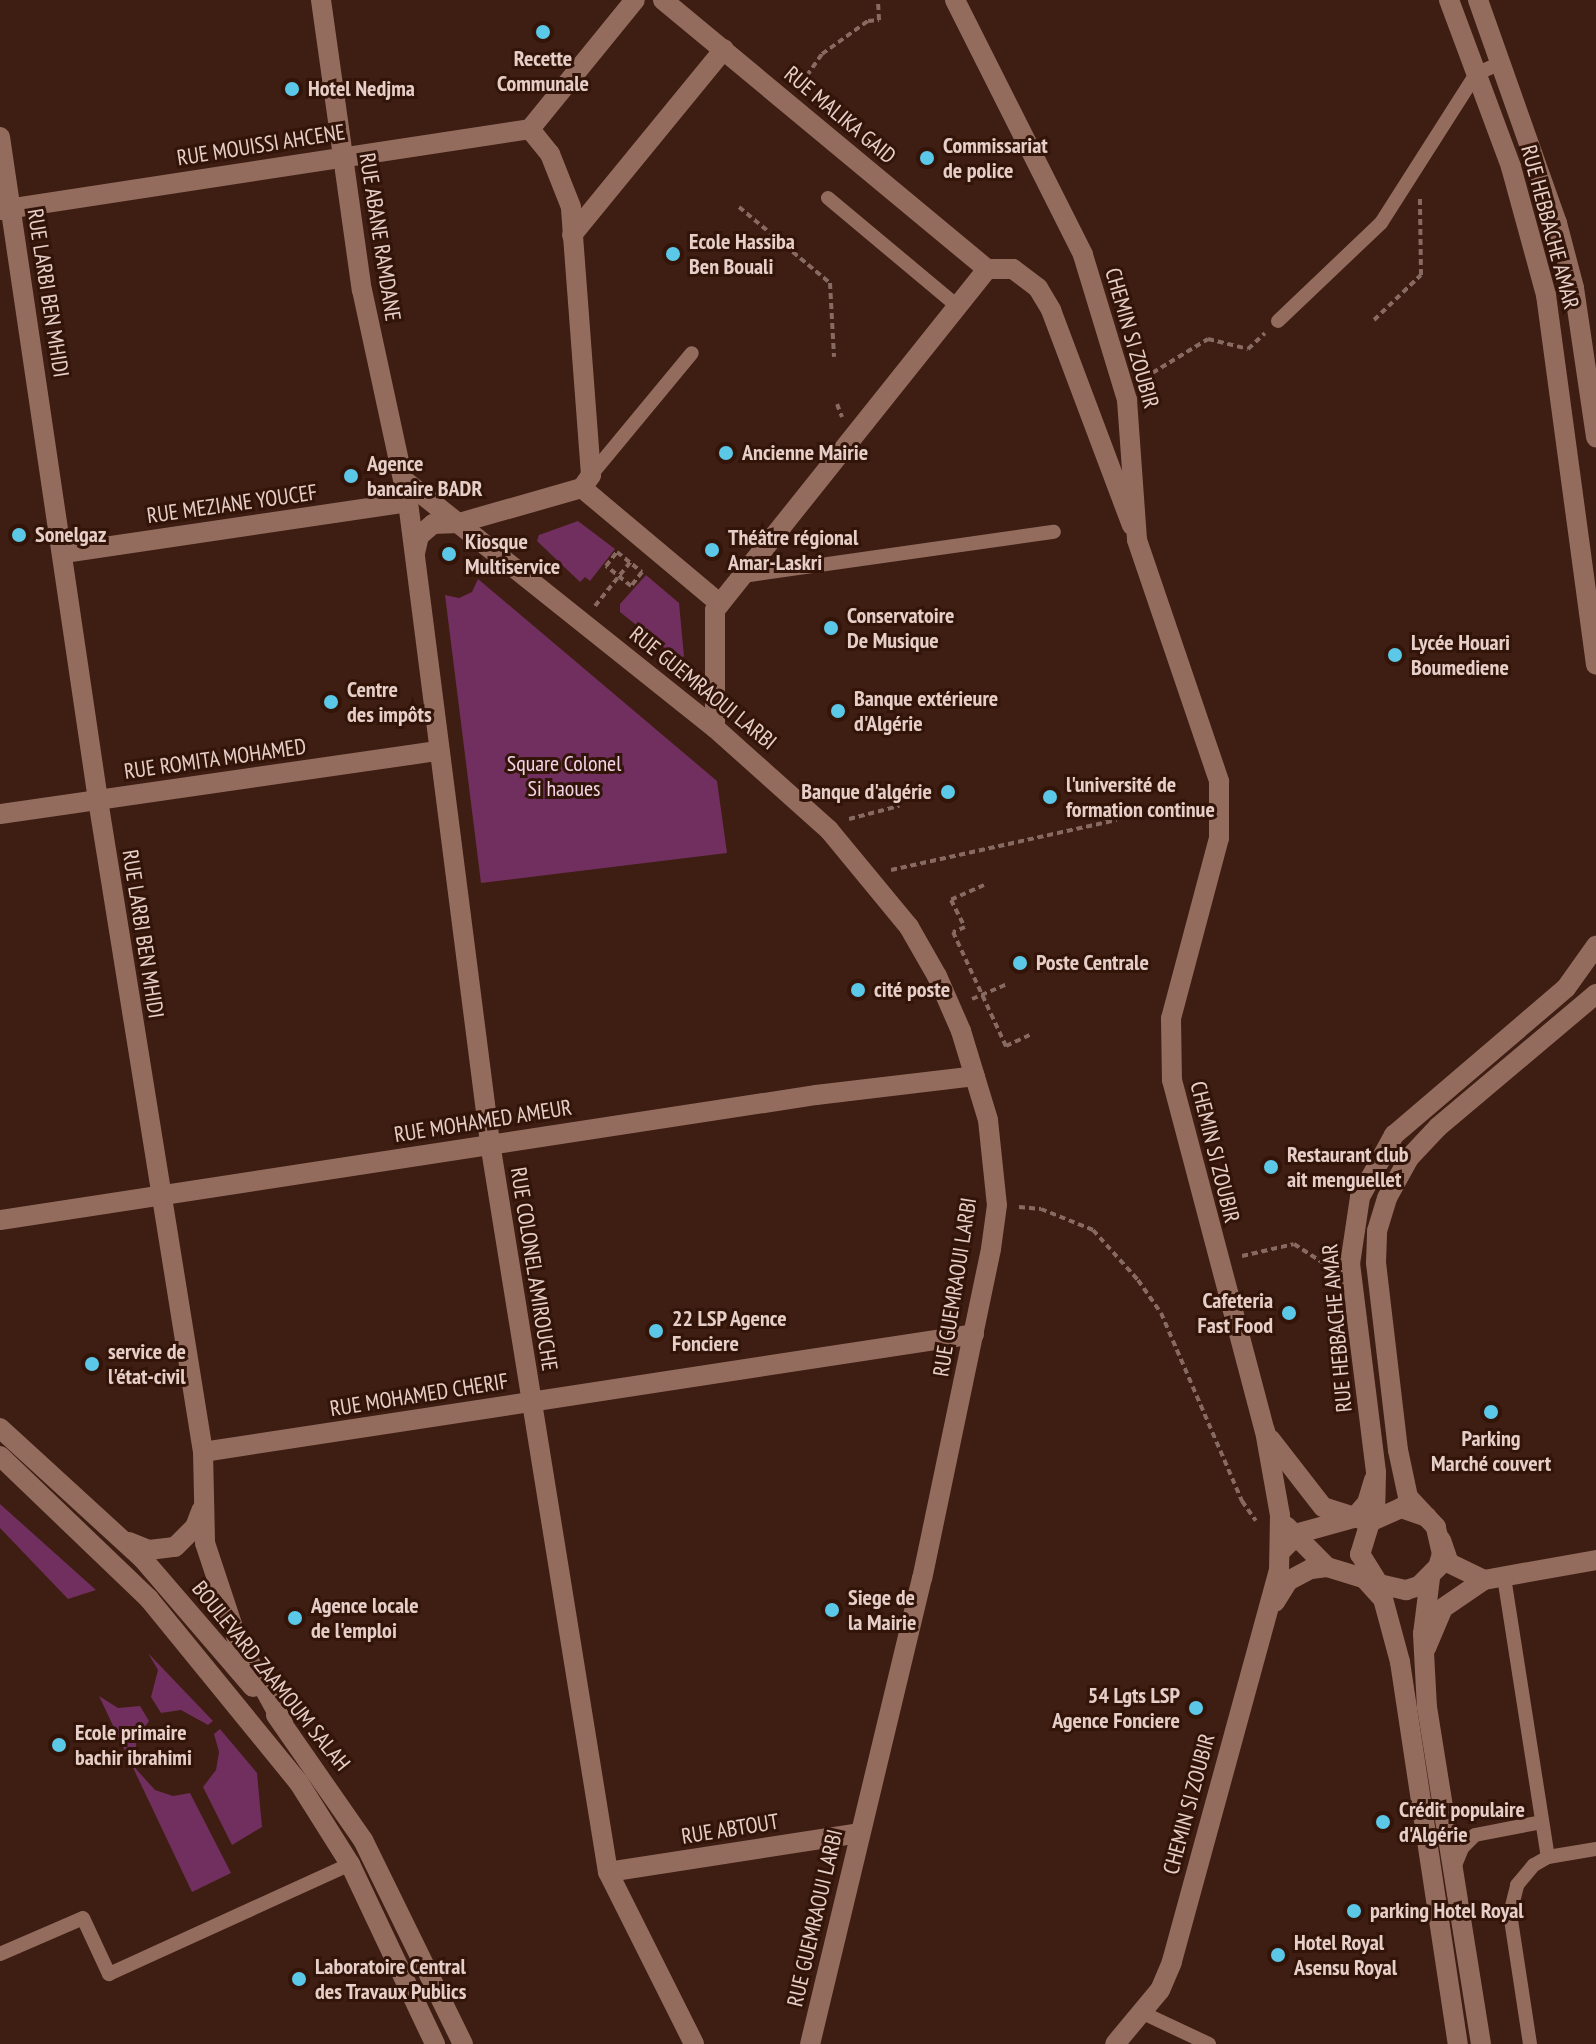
<!DOCTYPE html>
<meta charset="utf-8">
<style>
body{margin:0}
#map{position:relative;width:1596px;height:2044px;overflow:hidden;background:#3e1d12;font-family:"PT Sans Narrow",sans-serif}
div>[style]{position:absolute}
.green>*{inset:0;background:#702f5e}
.path>*{height:4px;margin-top:-2px;transform-origin:0;background:repeating-linear-gradient(90deg,#876a61 0 6px,transparent 0 10px)}
.lane>*{height:14px;margin:-7px;padding:0 7px;transform-origin:7px;border-radius:7px;background:#936c5e}
.street>*{height:20px;margin:-10px;padding:0 10px;transform-origin:10px;border-radius:10px;background:#936c5e}
.secondary>*{height:20px;margin:-10px;padding:0 10px;transform-origin:10px;border-radius:10px;background:#936c5e}
.dots>*{width:22px;height:22px;translate:-50% -50%;box-sizing:border-box;border:4px solid #331408;border-radius:50%}
span{translate:-50% -50%;white-space:nowrap;text-align:center;line-height:1.15;-webkit-text-stroke:6px #331408;paint-order:stroke}
.poi-label{font-size:22px;color:#e6cfc8;font-weight:700}
.left{translate:0 -50%;text-align:left}
.right{translate:-100% -50%;text-align:right}
.street-label{font-size:22px;color:#e6cfc8}
.park-label{font-size:22px;color:#f2d6e8}
</style>
<div id="map">
<div class="green">
<i style="clip-path:polygon(578px 521px,615px 549px,590px 581px,585px 577px,580px 582px,537px 541px,539px 535px)"></i>
<i style="clip-path:polygon(646px 575px,679px 603px,684px 656px,680px 660px,620px 612px,620px 604px)"></i>
<i style="clip-path:polygon(478px 579px,717px 781px,727px 853px,481px 883px,445px 595px,459px 598px,472px 592px)"></i>
<i style="clip-path:polygon(0 1504px,96px 1590px,68px 1599px,0 1528px)"></i>
<i style="clip-path:polygon(148px 1653px,213px 1721px,208px 1725px,181px 1710px,161px 1713px,151px 1697px,158px 1670px)"></i>
<i style="clip-path:polygon(99px 1696px,118px 1708px,140px 1706px,149px 1721px,136px 1740px,136px 1769px,155px 1790px,173px 1796px,190px 1793px,231px 1873px,192px 1892px)"></i>
<i style="clip-path:polygon(220px 1729px,257px 1773px,262px 1827px,232px 1845px,203px 1787px,216px 1770px,219px 1752px,214px 1734px)"></i>
</div>
<div class="path">
<i style="left:801px;top:84px;width:37px;rotate:-55deg"></i>
<i style="left:822px;top:54px;width:57px;rotate:-35.7deg"></i>
<i style="left:868px;top:21px;width:11px;rotate:-5deg"></i>
<i style="left:879px;top:20px;width:20px;rotate:-93deg"></i>
<i style="left:739px;top:207px;width:119px;rotate:39.9deg"></i>
<i style="left:830px;top:283px;width:74px;rotate:86.9deg"></i>
<i style="left:1374px;top:320px;width:65px;rotate:-43.8deg"></i>
<i style="left:1421px;top:275px;width:76px;rotate:-90.8deg"></i>
<i style="left:1144px;top:378px;width:75px;rotate:-31.4deg"></i>
<i style="left:1208px;top:339px;width:41px;rotate:14deg"></i>
<i style="left:1248px;top:349px;width:23px;rotate:-43deg"></i>
<i style="left:837px;top:404px;width:14px;rotate:69deg"></i>
<i style="left:617px;top:552px;width:32px;rotate:39deg"></i>
<i style="left:642px;top:572px;width:18px;rotate:128deg"></i>
<i style="left:631px;top:586px;width:32px;rotate:-141deg"></i>
<i style="left:606px;top:566px;width:18px;rotate:-52deg"></i>
<i style="left:595px;top:606px;width:59px;rotate:-51.2deg"></i>
<i style="left:849px;top:819px;width:52px;rotate:-14.6deg"></i>
<i style="left:891px;top:870px;width:231px;rotate:-12.5deg"></i>
<i style="left:984px;top:885px;width:36px;rotate:156deg"></i>
<i style="left:951px;top:900px;width:30px;rotate:63deg"></i>
<i style="left:965px;top:927px;width:13px;rotate:157deg"></i>
<i style="left:953px;top:932px;width:126px;rotate:65.1deg"></i>
<i style="left:1006px;top:1046px;width:29px;rotate:-25deg"></i>
<i style="left:972px;top:999px;width:39px;rotate:-23deg"></i>
<i style="left:1019px;top:1207px;width:22px;rotate:5deg"></i>
<i style="left:1041px;top:1209px;width:56px;rotate:22deg"></i>
<i style="left:1093px;top:1230px;width:67px;rotate:48deg"></i>
<i style="left:1138px;top:1280px;width:40px;rotate:55.1deg"></i>
<i style="left:1161px;top:1313px;width:205px;rotate:66.7deg"></i>
<i style="left:1242px;top:1501px;width:24px;rotate:55deg"></i>
<i style="left:1242px;top:1256px;width:53px;rotate:-13deg"></i>
<i style="left:1294px;top:1244px;width:40px;rotate:32.9deg"></i>
</div>
<div class="lane">
<i style="left:828px;top:198px;width:167px;rotate:39.9deg"></i>
<i style="left:1278px;top:321px;width:142px;rotate:-43.6deg"></i>
<i style="left:1381px;top:223px;width:177px;rotate:-57.5deg"></i>
<i style="left:1476px;top:74px;width:27px;rotate:-24deg"></i>
<i style="left:591px;top:475px;width:158px;rotate:-50.4deg"></i>
<i style="left:743px;top:576px;width:314px;rotate:-8.1deg"></i>
<i style="left:1504px;top:1577px;width:283px;rotate:81.1deg"></i>
<i style="left:1454px;top:1868px;width:22px;rotate:-68deg"></i>
<i style="left:1462px;top:1848px;width:18px;rotate:-45deg"></i>
<i style="left:1475px;top:1835px;width:68px;rotate:-11deg"></i>
<i style="left:0;top:1954px;width:90px;rotate:-23.4deg"></i>
<i style="left:83px;top:1918px;width:62px;rotate:65.1deg"></i>
<i style="left:109px;top:1974px;width:265px;rotate:-24.5deg"></i>
<i style="left:1143px;top:2013px;width:73px;rotate:25.2deg"></i>
<i style="left:1530px;top:2044px;width:132px;rotate:-98.7deg"></i>
<i style="left:1510px;top:1914px;width:30px;rotate:-76deg"></i>
<i style="left:1517px;top:1885px;width:26px;rotate:-50deg"></i>
<i style="left:1534px;top:1865px;width:16px;rotate:-30deg"></i>
<i style="left:1548px;top:1857px;width:49px;rotate:-9.5deg"></i>
</div>
<div class="street">
<i style="left:321px;top:0;width:293px;rotate:82deg"></i>
<i style="left:362px;top:290px;width:217px;rotate:77.8deg"></i>
<i style="left:408px;top:502px;width:646px;rotate:82.71deg"></i>
<i style="left:490px;top:1143px;width:738px;rotate:80.81deg"></i>
<i style="left:608px;top:1872px;width:192px;rotate:63.4deg"></i>
<i style="left:663px;top:0;width:421px;rotate:39.7deg"></i>
<i style="left:955px;top:0;width:285px;rotate:63.3deg"></i>
<i style="left:1083px;top:255px;width:152px;rotate:73.1deg"></i>
<i style="left:1127px;top:400px;width:140px;rotate:85.9deg"></i>
<i style="left:1137px;top:540px;width:255px;rotate:71.2deg"></i>
<i style="left:1219px;top:781px;width:57px;rotate:90deg"></i>
<i style="left:1219px;top:838px;width:187px;rotate:104.9deg"></i>
<i style="left:1171px;top:1019px;width:61px;rotate:89.1deg"></i>
<i style="left:1172px;top:1080px;width:363px;rotate:75.2deg"></i>
<i style="left:1265px;top:1431px;width:85px;rotate:79.9deg"></i>
<i style="left:1280px;top:1515px;width:55px;rotate:91deg"></i>
<i style="left:1279px;top:1570px;width:406px;rotate:105.3deg"></i>
<i style="left:1172px;top:1962px;width:30px;rotate:113deg"></i>
<i style="left:1160px;top:1990px;width:70px;rotate:129.8deg"></i>
<i style="left:530px;top:129px;width:166px;rotate:-50.9deg"></i>
<i style="left:0;top:137px;width:670px;rotate:81.59deg"></i>
<i style="left:98px;top:800px;width:660px;rotate:80.85deg"></i>
<i style="left:203px;top:1452px;width:91px;rotate:88.7deg"></i>
<i style="left:205px;top:1543px;width:101px;rotate:71.6deg"></i>
<i style="left:237px;top:1639px;width:96px;rotate:61.3deg"></i>
<i style="left:0;top:210px;width:536px;rotate:-8.69deg"></i>
<i style="left:572px;top:235px;width:240px;rotate:-50.7deg"></i>
<i style="left:404px;top:480px;width:398px;rotate:38.6deg"></i>
<i style="left:715px;top:728px;width:153px;rotate:41.8deg"></i>
<i style="left:829px;top:830px;width:126px;rotate:50.5deg"></i>
<i style="left:909px;top:927px;width:56px;rotate:60.3deg"></i>
<i style="left:937px;top:976px;width:60px;rotate:66.4deg"></i>
<i style="left:961px;top:1031px;width:93px;rotate:73.1deg"></i>
<i style="left:988px;top:1120px;width:85px;rotate:84deg"></i>
<i style="left:997px;top:1205px;width:44px;rotate:97.8deg"></i>
<i style="left:991px;top:1249px;width:336px;rotate:101.8deg"></i>
<i style="left:922px;top:1578px;width:479px;rotate:103.5deg"></i>
<i style="left:582px;top:488px;width:180px;rotate:40deg"></i>
<i style="left:64px;top:553px;width:348px;rotate:-8.4deg"></i>
<i style="left:415px;top:553px;width:17px;rotate:-77deg"></i>
<i style="left:419px;top:536px;width:18px;rotate:-41deg"></i>
<i style="left:433px;top:524px;width:26px;rotate:-2deg"></i>
<i style="left:459px;top:523px;width:128px;rotate:-15.9deg"></i>
<i style="left:582px;top:488px;width:16px;rotate:-55deg"></i>
<i style="left:591px;top:475px;width:269px;rotate:-94.3deg"></i>
<i style="left:571px;top:207px;width:57px;rotate:-111.6deg"></i>
<i style="left:550px;top:154px;width:32px;rotate:-129deg"></i>
<i style="left:715px;top:728px;width:118px;rotate:-90deg"></i>
<i style="left:715px;top:610px;width:436px;rotate:-51.4deg"></i>
<i style="left:987px;top:269px;width:26px"></i>
<i style="left:1013px;top:269px;width:31px;rotate:37deg"></i>
<i style="left:1038px;top:288px;width:26px;rotate:59deg"></i>
<i style="left:1051px;top:310px;width:230px;rotate:69.4deg"></i>
<i style="left:0;top:814px;width:442px;rotate:-8.2deg"></i>
<i style="left:0;top:1220px;width:826px;rotate:-8.71deg"></i>
<i style="left:816px;top:1095px;width:160px;rotate:-6.8deg"></i>
<i style="left:0;top:1428px;width:193px;rotate:42.5deg"></i>
<i style="left:142px;top:1558px;width:170px;rotate:49.3deg"></i>
<i style="left:1270px;top:1439px;width:86px;rotate:52.1deg"></i>
<i style="left:1323px;top:1507px;width:49px;rotate:17.7deg"></i>
<i style="left:203px;top:1452px;width:780px;rotate:-8.7deg"></i>
<i style="left:0;top:1456px;width:207px;rotate:43.8deg"></i>
<i style="left:149px;top:1599px;width:237px;rotate:50.8deg"></i>
<i style="left:299px;top:1783px;width:96px;rotate:57.8deg"></i>
<i style="left:350px;top:1864px;width:199px;rotate:64.7deg"></i>
<i style="left:1286px;top:1526px;width:58px;rotate:45deg"></i>
<i style="left:1441px;top:1540px;width:24px;rotate:71deg"></i>
<i style="left:1449px;top:1563px;width:39px;rotate:26deg"></i>
<i style="left:129px;top:1542px;width:22px;rotate:22deg"></i>
<i style="left:149px;top:1550px;width:26px;rotate:-7deg"></i>
<i style="left:175px;top:1547px;width:28px;rotate:-45deg"></i>
<i style="left:195px;top:1527px;width:19px;rotate:-69deg"></i>
<i style="left:1282px;top:1550px;width:24px;rotate:-45deg"></i>
<i style="left:1299px;top:1533px;width:57px;rotate:-15.3deg"></i>
<i style="left:1354px;top:1518px;width:20px;rotate:-49deg"></i>
<i style="left:1367px;top:1503px;width:24px;rotate:-73deg"></i>
<i style="left:1275px;top:1602px;width:25px;rotate:-58deg"></i>
<i style="left:1288px;top:1581px;width:26px;rotate:-28deg"></i>
<i style="left:1311px;top:1569px;width:16px;rotate:-7deg"></i>
<i style="left:1327px;top:1567px;width:39px;rotate:17deg"></i>
<i style="left:1364px;top:1578px;width:25px;rotate:48deg"></i>
<i style="left:1426px;top:1648px;width:43px;rotate:-67deg"></i>
<i style="left:1443px;top:1608px;width:50px;rotate:-34.3deg"></i>
<i style="left:1484px;top:1580px;width:114px;rotate:-10.1deg"></i>
<i style="left:276px;top:1715px;width:152px;rotate:55.2deg"></i>
<i style="left:363px;top:1840px;width:227px;rotate:63.9deg"></i>
<i style="left:608px;top:1872px;width:254px;rotate:-8.8deg"></i>
</div>
<div class="secondary">
<i style="left:1449px;top:0;width:178px;rotate:69.6deg"></i>
<i style="left:1511px;top:167px;width:133px;rotate:74.7deg"></i>
<i style="left:1546px;top:295px;width:373px;rotate:82.3deg"></i>
<i style="left:1478px;top:0;width:237px;rotate:70.5deg"></i>
<i style="left:1557px;top:223px;width:67px;rotate:75.3deg"></i>
<i style="left:1574px;top:288px;width:151px;rotate:81.6deg"></i>
<i style="left:1375px;top:1517px;width:45px;rotate:-88.7deg"></i>
<i style="left:1376px;top:1472px;width:210px;rotate:-97.1deg"></i>
<i style="left:1350px;top:1264px;width:68px;rotate:-81.5deg"></i>
<i style="left:1360px;top:1197px;width:71px;rotate:-61.3deg"></i>
<i style="left:1394px;top:1135px;width:226px;rotate:-40.5deg"></i>
<i style="left:1566px;top:988px;width:52px;rotate:-54.5deg"></i>
<i style="left:1427px;top:1517px;width:28px;rotate:-161deg"></i>
<i style="left:1401px;top:1508px;width:34px;rotate:156deg"></i>
<i style="left:1370px;top:1522px;width:34px;rotate:107deg"></i>
<i style="left:1360px;top:1554px;width:36px;rotate:58deg"></i>
<i style="left:1379px;top:1584px;width:28px;rotate:13deg"></i>
<i style="left:1406px;top:1590px;width:14px;rotate:-17deg"></i>
<i style="left:1419px;top:1586px;width:27px;rotate:-45deg"></i>
<i style="left:1438px;top:1567px;width:14px;rotate:-73deg"></i>
<i style="left:1442px;top:1554px;width:28px;rotate:-103deg"></i>
<i style="left:1436px;top:1527px;width:41px;rotate:-133deg"></i>
<i style="left:1408px;top:1497px;width:48px;rotate:-102deg"></i>
<i style="left:1398px;top:1450px;width:188px;rotate:-96.7deg"></i>
<i style="left:1376px;top:1263px;width:32px;rotate:-88deg"></i>
<i style="left:1377px;top:1231px;width:34px;rotate:-73deg"></i>
<i style="left:1387px;top:1198px;width:46px;rotate:-61.2deg"></i>
<i style="left:1409px;top:1158px;width:42px;rotate:-46.9deg"></i>
<i style="left:1438px;top:1127px;width:207px;rotate:-40.1deg"></i>
<i style="left:1430px;top:1578px;width:56px;rotate:97.1deg"></i>
<i style="left:1423px;top:1634px;width:73px;rotate:86.9deg"></i>
<i style="left:1427px;top:1707px;width:341px;rotate:80.9deg"></i>
<i style="left:1379px;top:1584px;width:81px;rotate:74.9deg"></i>
<i style="left:1400px;top:1662px;width:386px;rotate:81.4deg"></i>
</div>
<div class="dots">
<i style="left:543px;top:32px;background:#5bc8e7"></i>
<i style="left:292px;top:89px;background:#5bc8e7"></i>
<i style="left:927px;top:158px;background:#5bc8e7"></i>
<i style="left:673px;top:254px;background:#5bc8e7"></i>
<i style="left:726px;top:453px;background:#5bc8e7"></i>
<i style="left:351px;top:476px;background:#5bc8e7"></i>
<i style="left:19px;top:535px;background:#5bc8e7"></i>
<i style="left:712px;top:550px;background:#5bc8e7"></i>
<i style="left:449px;top:554px;background:#5bc8e7"></i>
<i style="left:831px;top:628px;background:#5bc8e7"></i>
<i style="left:1395px;top:655px;background:#5bc8e7"></i>
<i style="left:331px;top:702px;background:#5bc8e7"></i>
<i style="left:838px;top:711px;background:#5bc8e7"></i>
<i style="left:948px;top:792px;background:#5bc8e7"></i>
<i style="left:1050px;top:797px;background:#5bc8e7"></i>
<i style="left:1020px;top:963px;background:#5bc8e7"></i>
<i style="left:858px;top:990px;background:#5bc8e7"></i>
<i style="left:1271px;top:1167px;background:#5bc8e7"></i>
<i style="left:1289px;top:1313px;background:#5bc8e7"></i>
<i style="left:656px;top:1331px;background:#5bc8e7"></i>
<i style="left:92px;top:1364px;background:#5bc8e7"></i>
<i style="left:1491px;top:1412px;background:#5bc8e7"></i>
<i style="left:832px;top:1610px;background:#5bc8e7"></i>
<i style="left:295px;top:1618px;background:#5bc8e7"></i>
<i style="left:1196px;top:1708px;background:#5bc8e7"></i>
<i style="left:59px;top:1745px;background:#5bc8e7"></i>
<i style="left:1383px;top:1822px;background:#5bc8e7"></i>
<i style="left:1354px;top:1911px;background:#5bc8e7"></i>
<i style="left:1278px;top:1955px;background:#5bc8e7"></i>
<i style="left:299px;top:1979px;background:#5bc8e7"></i>
</div>
<div class="poi-label">
<span style="left:543px;top:71px">Recette<br>Communale</span>
<span class="left" style="left:308px;top:89px">Hotel Nedjma</span>
<span class="left" style="left:943px;top:158px">Commissariat<br>de police</span>
<span class="left" style="left:689px;top:254px">Ecole Hassiba<br>Ben Bouali</span>
<span class="left" style="left:742px;top:453px">Ancienne Mairie</span>
<span class="left" style="left:367px;top:476px">Agence<br>bancaire BADR</span>
<span class="left" style="left:35px;top:535px">Sonelgaz</span>
<span class="left" style="left:728px;top:550px">Théâtre régional<br>Amar-Laskri</span>
<span class="left" style="left:465px;top:554px">Kiosque<br>Multiservice</span>
<span class="left" style="left:847px;top:628px">Conservatoire<br>De Musique</span>
<span class="left" style="left:1411px;top:655px">Lycée Houari<br>Boumediene</span>
<span class="left" style="left:347px;top:702px">Centre<br>des impôts</span>
<span class="left" style="left:854px;top:711px">Banque extérieure<br>d'Algérie</span>
<span class="left" style="left:1066px;top:797px">l'université de<br>formation continue</span>
<span class="right" style="left:932px;top:792px">Banque d'algérie</span>
<span class="left" style="left:1036px;top:963px">Poste Centrale</span>
<span class="left" style="left:874px;top:990px">cité poste</span>
<span class="left" style="left:1287px;top:1167px">Restaurant club<br>ait menguellet</span>
<span class="right" style="left:1273px;top:1313px">Cafeteria<br>Fast Food</span>
<span class="left" style="left:672px;top:1331px">22 LSP Agence<br>Fonciere</span>
<span class="left" style="left:108px;top:1364px">service de<br>l'état-civil</span>
<span style="left:1491px;top:1451px">Parking<br>Marché couvert</span>
<span class="left" style="left:848px;top:1610px">Siege de<br>la Mairie</span>
<span class="left" style="left:311px;top:1618px">Agence locale<br>de l'emploi</span>
<span class="right" style="left:1180px;top:1708px">54 Lgts LSP<br>Agence Fonciere</span>
<span class="left" style="left:75px;top:1745px">Ecole primaire<br>bachir ibrahimi</span>
<span class="left" style="left:1399px;top:1822px">Crédit populaire<br>d'Algérie</span>
<span class="left" style="left:1370px;top:1911px">parking Hotel Royal</span>
<span class="left" style="left:1294px;top:1955px">Hotel Royal<br>Asensu Royal</span>
<span class="left" style="left:315px;top:1979px">Laboratoire Central<br>des Travaux Publics</span>
</div>
<div class="street-label">
<span style="left:840px;top:115px;rotate:40deg">RUE MALIKA GAID</span>
<span style="left:261px;top:145px;rotate:-9deg">RUE MOUISSI AHCENE</span>
<span style="left:1550px;top:227px;rotate:75deg">RUE HEBBACHE AMAR</span>
<span style="left:380px;top:237px;rotate:81deg">RUE ABANE RAMDANE</span>
<span style="left:48px;top:293px;rotate:81deg">RUE LARBI BEN MHIDI</span>
<span style="left:1132px;top:338px;rotate:74deg">CHEMIN SI ZOUBIR</span>
<span style="left:232px;top:504px;rotate:-8deg">RUE MEZIANE YOUCEF</span>
<span style="left:703px;top:688px;rotate:39deg">RUE GUEMRAOUI LARBI</span>
<span style="left:215px;top:759px;rotate:-8deg">RUE ROMITA MOHAMED</span>
<span style="left:143px;top:934px;rotate:81deg">RUE LARBI BEN MHIDI</span>
<span style="left:483px;top:1121px;rotate:-9deg">RUE MOHAMED AMEUR</span>
<span style="left:1215px;top:1152px;rotate:76deg">CHEMIN SI ZOUBIR</span>
<span style="left:534px;top:1269px;rotate:81deg">RUE COLONEL AMIROUCHE</span>
<span style="left:955px;top:1287px;rotate:-81deg">RUE GUEMRAOUI LARBI</span>
<span style="left:1337px;top:1328px;rotate:-95deg">RUE HEBBACHE AMAR</span>
<span style="left:419px;top:1395px;rotate:-9deg">RUE MOHAMED CHERIF</span>
<span style="left:271px;top:1676px;rotate:51deg">BOULEVARD ZAAMOUM SALAH</span>
<span style="left:1189px;top:1804px;rotate:-75deg">CHEMIN SI ZOUBIR</span>
<span style="left:730px;top:1829px;rotate:-9deg">RUE ABTOUT</span>
<span style="left:815px;top:1918px;rotate:-77deg">RUE GUEMRAOUI LARBI</span>
</div>
<div class="park-label">
<span style="left:564px;top:776px">Square Colonel<br>Si haoues</span>
</div>
</div>
